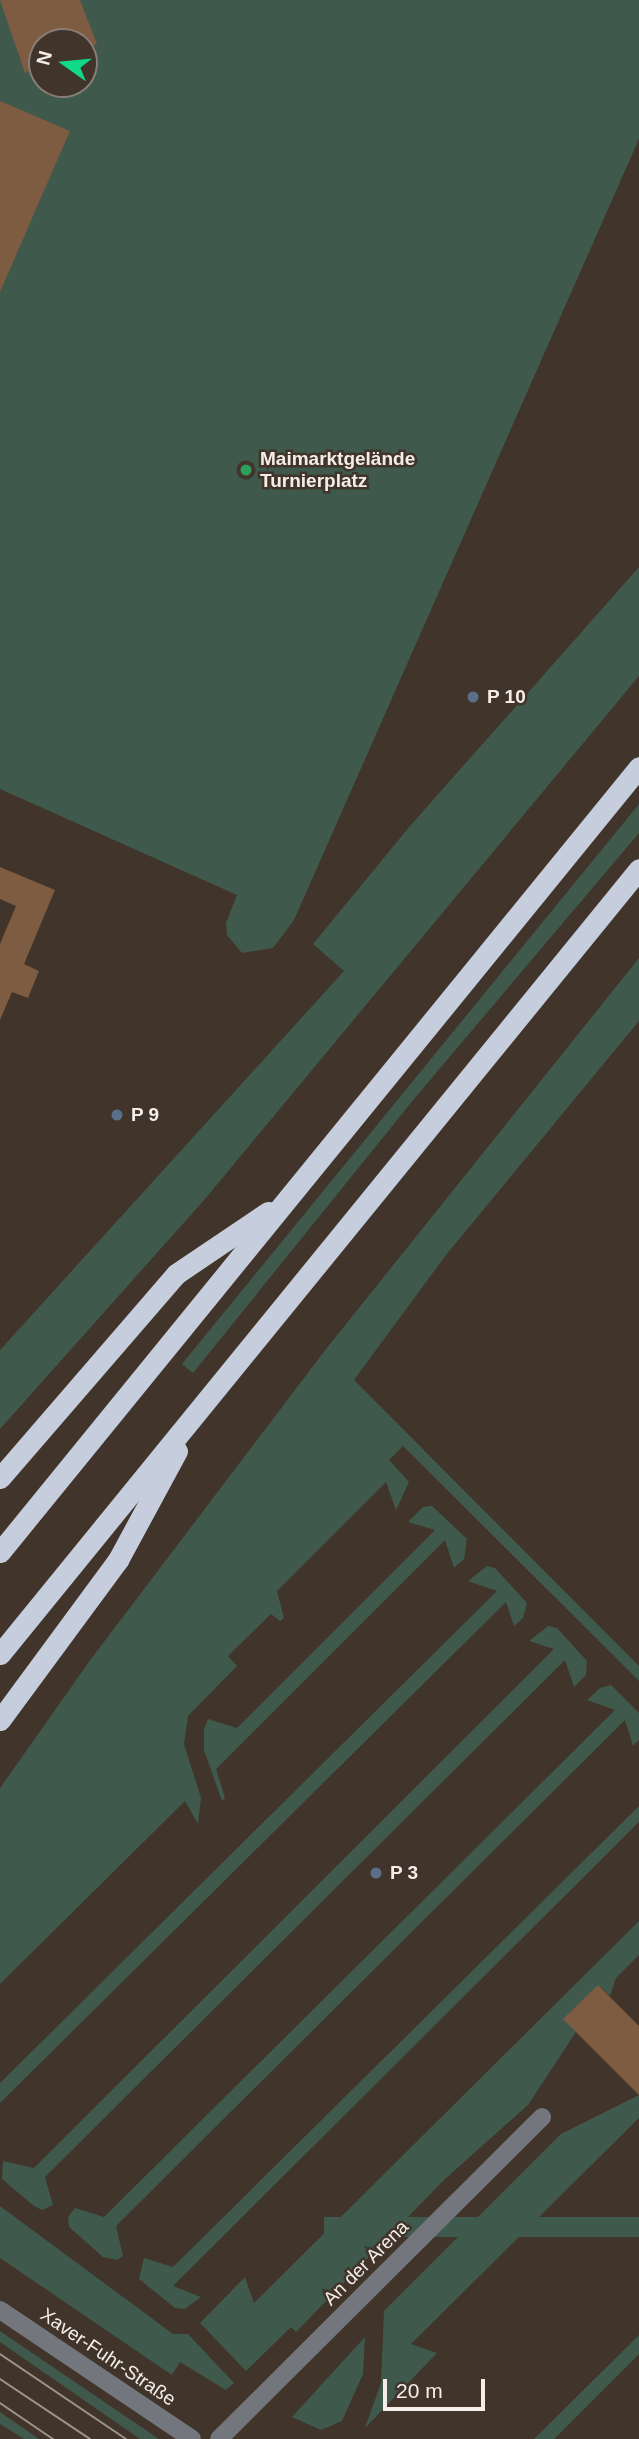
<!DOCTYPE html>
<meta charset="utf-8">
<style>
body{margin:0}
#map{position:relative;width:639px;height:2439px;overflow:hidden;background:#40342b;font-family:Arial,sans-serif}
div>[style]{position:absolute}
.green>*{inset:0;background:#3f594d;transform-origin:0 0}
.building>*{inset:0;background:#7d5c41}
.minor>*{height:18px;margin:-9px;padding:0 9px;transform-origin:9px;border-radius:9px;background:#73767c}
.highway>*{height:21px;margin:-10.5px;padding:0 10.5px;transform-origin:10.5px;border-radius:10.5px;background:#c6cddc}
.tram>*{height:2px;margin:-1px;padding:0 1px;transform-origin:1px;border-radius:1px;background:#9b928a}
.dots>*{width:19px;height:19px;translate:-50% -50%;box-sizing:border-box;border:4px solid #40342b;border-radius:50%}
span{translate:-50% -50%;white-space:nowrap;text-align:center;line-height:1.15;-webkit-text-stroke:5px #40342b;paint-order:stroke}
.poi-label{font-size:19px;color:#f5eee8;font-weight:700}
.left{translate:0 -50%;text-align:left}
.street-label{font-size:19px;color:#f5eee8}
.north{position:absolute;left:28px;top:28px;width:70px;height:70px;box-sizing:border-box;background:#40342b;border:2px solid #887e77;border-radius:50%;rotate:285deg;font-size:19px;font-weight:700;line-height:28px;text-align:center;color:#f5eee8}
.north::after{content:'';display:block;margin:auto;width:24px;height:32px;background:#11d98a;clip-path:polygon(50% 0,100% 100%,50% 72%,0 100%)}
.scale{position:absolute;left:383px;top:2379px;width:102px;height:32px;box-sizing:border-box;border:4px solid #f5eee8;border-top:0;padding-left:9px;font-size:21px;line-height:24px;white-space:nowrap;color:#f5eee8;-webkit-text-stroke:5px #40342b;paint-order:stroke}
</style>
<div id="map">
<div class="green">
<i style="clip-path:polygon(evenodd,0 0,639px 0,639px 139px,294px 920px,273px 948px,242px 953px,227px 935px,226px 923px,237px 895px,0 789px,0 0,42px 42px,84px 42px,84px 84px,42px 84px,42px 42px)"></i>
<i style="clip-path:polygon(639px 567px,639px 676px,205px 1199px,0 1429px,0 1350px,344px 971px,313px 944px,410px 826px)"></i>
<i style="clip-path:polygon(639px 804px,639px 833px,414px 1099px,193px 1373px,182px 1364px)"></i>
<i style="clip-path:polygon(639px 958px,639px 1021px,446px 1255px,354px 1380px,639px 1666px,639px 1681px,403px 1446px,389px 1460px,409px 1482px,396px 1510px,386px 1482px,277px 1591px,284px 1618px,280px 1621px,271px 1614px,228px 1656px,237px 1666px,188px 1716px,184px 1744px,201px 1798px,198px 1824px,185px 1801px,0 1984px,0 1788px,91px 1659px,326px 1349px)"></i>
<i style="clip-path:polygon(432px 1506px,467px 1539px,464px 1559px,454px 1568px,445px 1540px,216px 1769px,225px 1798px,222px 1801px,204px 1750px,204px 1729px,208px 1719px,237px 1728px,435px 1530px,408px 1522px,423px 1507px)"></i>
<i style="clip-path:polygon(487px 1566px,495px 1568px,527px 1603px,523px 1618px,514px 1626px,506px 1602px,0 2103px,0 2083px,497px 1591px,468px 1581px)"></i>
<i style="clip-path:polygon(548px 1626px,557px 1628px,587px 1661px,586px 1675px,574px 1687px,565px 1660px,45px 2177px,53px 2205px,42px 2210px,34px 2206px,2px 2179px,3px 2161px,34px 2168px,554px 1649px,529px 1641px)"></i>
<i style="clip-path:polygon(611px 1685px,639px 1713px,639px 1740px,633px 1746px,625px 1720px,116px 2226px,123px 2256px,117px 2260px,103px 2257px,69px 2227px,68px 2217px,75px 2208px,104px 2217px,615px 1710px,587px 1700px,600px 1688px)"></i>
<i style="clip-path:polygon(639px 1806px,639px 1822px,173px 2286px,201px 2297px,185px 2309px,175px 2308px,139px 2279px,144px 2258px,173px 2267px)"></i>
<i style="clip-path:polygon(639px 1921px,639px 1955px,616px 1978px,610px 1996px,598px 1985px,564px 2019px,576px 2032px,528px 2105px,444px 2180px,296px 2332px,291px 2327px,246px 2371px,200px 2323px,245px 2277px,254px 2303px)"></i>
<i style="clip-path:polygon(639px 2095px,639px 2118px,411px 2344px,437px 2353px,365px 2428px,381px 2383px,384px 2311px,561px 2134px)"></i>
<i style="clip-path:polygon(0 2206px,173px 2334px,188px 2334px,234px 2383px,226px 2390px,180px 2362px,172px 2375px,0 2258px)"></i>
<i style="left:639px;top:2217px;width:20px;height:315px;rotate:90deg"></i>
<i style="clip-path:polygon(0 2331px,44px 2361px,159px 2439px,140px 2439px,0 2342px)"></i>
<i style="clip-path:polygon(639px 2335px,639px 2354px,554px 2439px,534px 2439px)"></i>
<i style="clip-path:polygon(365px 2337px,363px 2374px,342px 2421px,321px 2430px,292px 2417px)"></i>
<i style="clip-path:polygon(0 2412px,39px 2439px,24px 2439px,0 2424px)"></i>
</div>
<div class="building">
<i style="clip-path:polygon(0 0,80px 0,97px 44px,84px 49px,84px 42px,42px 42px,42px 66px,25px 73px)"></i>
<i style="clip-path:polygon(0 101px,70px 131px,0 292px)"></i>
<i style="clip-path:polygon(0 867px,55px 890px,24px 964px,39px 971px,28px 998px,12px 992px,0 1020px,0 944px,16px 906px,0 899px)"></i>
<i style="clip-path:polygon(598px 1985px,639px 2026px,639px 2095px,563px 2019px)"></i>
</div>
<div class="minor">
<i style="left:0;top:2310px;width:231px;rotate:33.9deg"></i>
<i style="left:219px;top:2439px;width:456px;rotate:-44.9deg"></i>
</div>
<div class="highway">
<i style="left:0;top:1478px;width:269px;rotate:-49.2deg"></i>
<i style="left:176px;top:1274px;width:111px;rotate:-34deg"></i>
<i style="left:0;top:1552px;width:1012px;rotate:-50.85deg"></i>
<i style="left:0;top:1654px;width:1012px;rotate:-50.85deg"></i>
<i style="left:0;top:1720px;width:199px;rotate:-53.6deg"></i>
<i style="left:118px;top:1560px;width:124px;rotate:-61.6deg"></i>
</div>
<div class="tram">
<i style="left:0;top:2354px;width:152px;rotate:34deg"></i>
<i style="left:0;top:2379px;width:108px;rotate:33.7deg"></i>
<i style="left:0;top:2403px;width:64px;rotate:34.2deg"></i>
</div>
<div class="dots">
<i style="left:246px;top:470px;background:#2e9e5b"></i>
<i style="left:473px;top:697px;background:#5c6f8a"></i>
<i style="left:117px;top:1115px;background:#5c6f8a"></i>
<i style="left:376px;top:1873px;background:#5c6f8a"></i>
</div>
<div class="poi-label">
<span class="left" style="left:260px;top:470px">Maimarktgelände<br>Turnierplatz</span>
<span class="left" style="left:487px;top:697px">P 10</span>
<span class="left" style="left:131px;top:1115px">P 9</span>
<span class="left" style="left:390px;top:1873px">P 3</span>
</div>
<div class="street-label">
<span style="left:366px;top:2263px;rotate:-45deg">An der Arena</span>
<span style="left:108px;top:2357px;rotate:34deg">Xaver-Fuhr-Straße</span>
</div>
<div class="north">N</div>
<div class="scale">20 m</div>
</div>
